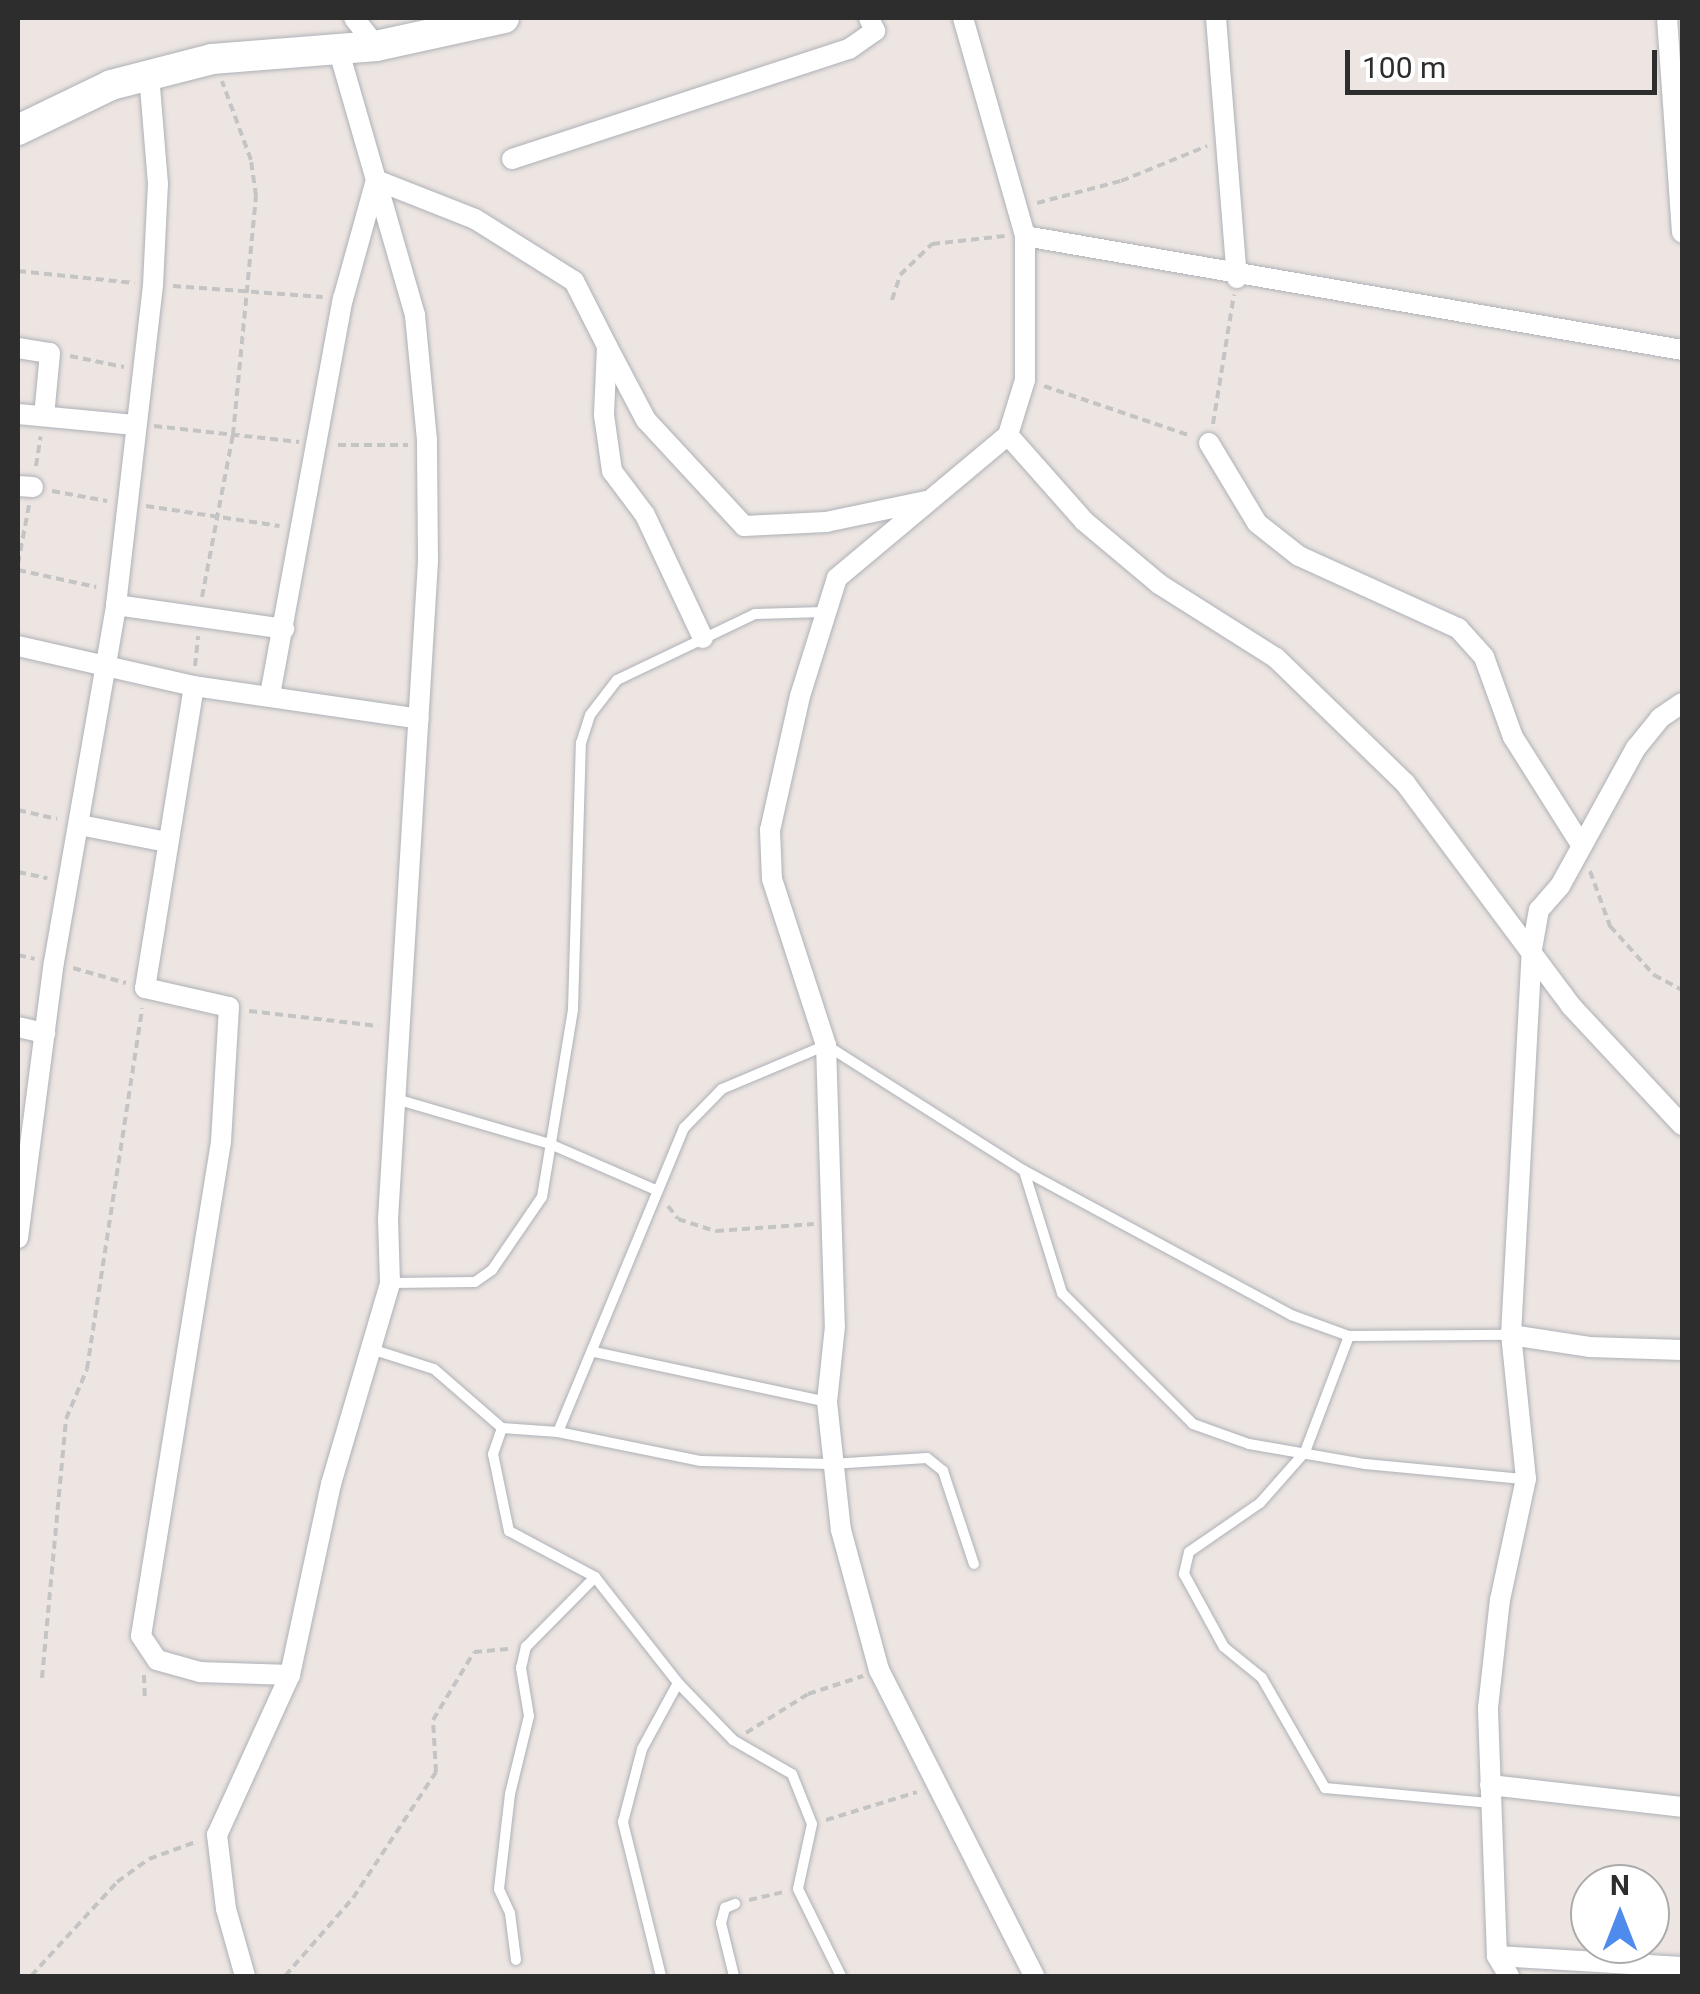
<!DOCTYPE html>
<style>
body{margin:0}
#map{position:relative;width:1700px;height:1994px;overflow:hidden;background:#ede5e1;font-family:Roboto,sans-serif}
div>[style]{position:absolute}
.path>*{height:4px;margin-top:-2px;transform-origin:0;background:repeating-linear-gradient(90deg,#c4c4c4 0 8px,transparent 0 13px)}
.roads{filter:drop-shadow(0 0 2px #adb1b8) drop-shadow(0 0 2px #adb1b8)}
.lane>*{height:10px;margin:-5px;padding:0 5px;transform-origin:5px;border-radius:5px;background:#fff}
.street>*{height:20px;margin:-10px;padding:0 10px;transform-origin:10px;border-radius:10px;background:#fff}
.secondary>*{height:30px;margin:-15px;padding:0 15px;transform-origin:15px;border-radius:15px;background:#fff}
span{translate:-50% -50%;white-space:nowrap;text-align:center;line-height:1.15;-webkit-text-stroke:10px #fff;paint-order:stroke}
.frame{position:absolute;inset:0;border:20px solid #2d2d2d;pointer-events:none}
.north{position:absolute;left:1570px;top:1864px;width:100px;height:100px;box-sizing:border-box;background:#fff;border:2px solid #ababab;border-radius:50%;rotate:0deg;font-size:28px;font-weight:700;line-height:40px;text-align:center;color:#2d2d2d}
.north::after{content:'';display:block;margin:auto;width:35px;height:45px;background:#4e8bed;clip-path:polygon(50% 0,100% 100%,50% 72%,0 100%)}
.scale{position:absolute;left:1345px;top:50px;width:312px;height:45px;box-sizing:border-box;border:5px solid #2d2d2d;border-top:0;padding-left:12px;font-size:30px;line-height:35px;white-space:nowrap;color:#2d2d2d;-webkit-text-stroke:8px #fff;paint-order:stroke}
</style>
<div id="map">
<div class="path">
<i style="left:1037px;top:203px;width:87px;rotate:-14.7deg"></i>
<i style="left:1121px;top:181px;width:93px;rotate:-22.1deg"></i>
<i style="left:18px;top:271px;width:117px;rotate:5.9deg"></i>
<i style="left:173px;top:286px;width:150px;rotate:4.2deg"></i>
<i style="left:892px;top:300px;width:26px;rotate:-72deg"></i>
<i style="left:900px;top:275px;width:45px;rotate:-44.1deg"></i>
<i style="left:932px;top:244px;width:73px;rotate:-6.3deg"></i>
<i style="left:70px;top:356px;width:55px;rotate:11.5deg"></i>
<i style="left:1044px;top:386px;width:155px;rotate:18.8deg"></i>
<i style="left:1213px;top:424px;width:131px;rotate:-80.8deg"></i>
<i style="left:154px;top:426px;width:146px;rotate:6.3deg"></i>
<i style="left:338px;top:445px;width:70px"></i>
<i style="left:36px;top:466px;width:30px;rotate:-81deg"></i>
<i style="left:52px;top:491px;width:56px;rotate:10.3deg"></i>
<i style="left:146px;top:506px;width:135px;rotate:8.5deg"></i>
<i style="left:18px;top:564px;width:60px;rotate:-79.4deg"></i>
<i style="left:18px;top:570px;width:80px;rotate:12.3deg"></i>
<i style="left:202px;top:597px;width:165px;rotate:-79.2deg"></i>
<i style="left:233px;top:435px;width:240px;rotate:-84.5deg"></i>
<i style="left:256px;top:196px;width:36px;rotate:-98deg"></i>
<i style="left:251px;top:160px;width:84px;rotate:-110.2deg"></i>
<i style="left:195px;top:666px;width:30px;rotate:-84deg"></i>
<i style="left:18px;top:810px;width:40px;rotate:13deg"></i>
<i style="left:1590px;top:871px;width:59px;rotate:70deg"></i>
<i style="left:1610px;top:926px;width:66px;rotate:48.1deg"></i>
<i style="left:1654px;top:975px;width:32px;rotate:28deg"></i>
<i style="left:18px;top:872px;width:30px;rotate:12deg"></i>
<i style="left:18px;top:955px;width:17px;rotate:13deg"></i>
<i style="left:73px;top:968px;width:55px;rotate:15.8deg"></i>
<i style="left:249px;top:1011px;width:130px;rotate:6.6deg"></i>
<i style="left:668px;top:1206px;width:16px;rotate:52deg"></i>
<i style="left:678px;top:1219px;width:40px;rotate:18deg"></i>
<i style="left:716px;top:1231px;width:98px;rotate:-4.1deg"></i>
<i style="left:144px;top:1675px;width:25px;rotate:88deg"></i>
<i style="left:42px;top:1678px;width:260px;rotate:-84.7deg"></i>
<i style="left:66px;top:1419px;width:54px;rotate:-67.2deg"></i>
<i style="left:87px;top:1369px;width:365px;rotate:-81.3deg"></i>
<i style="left:746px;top:1733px;width:73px;rotate:-32.2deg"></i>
<i style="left:808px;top:1694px;width:58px;rotate:-18.1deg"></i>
<i style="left:826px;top:1820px;width:95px;rotate:-17.1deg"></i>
<i style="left:749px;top:1900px;width:36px;rotate:-13deg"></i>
<i style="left:31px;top:1976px;width:127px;rotate:-47.5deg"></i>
<i style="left:117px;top:1882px;width:39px;rotate:-36deg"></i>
<i style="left:149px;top:1859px;width:52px;rotate:-20.2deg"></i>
<i style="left:285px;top:1976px;width:103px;rotate:-48.9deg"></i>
<i style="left:353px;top:1898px;width:151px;rotate:-56.6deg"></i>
<i style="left:436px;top:1772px;width:52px;rotate:-93.3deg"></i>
<i style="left:433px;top:1720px;width:79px;rotate:-58.9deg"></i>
<i style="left:474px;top:1652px;width:34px;rotate:-5deg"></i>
</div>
<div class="roads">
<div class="lane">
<i style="left:396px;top:1099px;width:160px;rotate:16.3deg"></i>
<i style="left:550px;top:1144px;width:116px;rotate:23.5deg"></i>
<i style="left:1024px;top:1171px;width:128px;rotate:72.7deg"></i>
<i style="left:1062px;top:1293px;width:185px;rotate:45deg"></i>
<i style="left:1193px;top:1424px;width:59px;rotate:19.7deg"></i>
<i style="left:1249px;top:1444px;width:118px;rotate:9.8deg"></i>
<i style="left:1365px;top:1464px;width:161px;rotate:5.4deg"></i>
<i style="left:390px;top:1283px;width:85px;rotate:-0.7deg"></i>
<i style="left:475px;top:1282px;width:21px;rotate:-35deg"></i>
<i style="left:492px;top:1270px;width:88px;rotate:-55.6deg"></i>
<i style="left:542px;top:1197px;width:191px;rotate:-80.6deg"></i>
<i style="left:573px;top:1009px;width:266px;rotate:-88.3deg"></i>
<i style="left:581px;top:743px;width:29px;rotate:-72deg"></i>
<i style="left:590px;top:715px;width:44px;rotate:-52.4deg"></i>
<i style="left:617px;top:680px;width:153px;rotate:-25.6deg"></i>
<i style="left:755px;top:614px;width:69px;rotate:-1.7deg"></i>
<i style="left:1349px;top:1336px;width:124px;rotate:110.8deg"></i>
<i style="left:1305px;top:1452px;width:68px;rotate:131.4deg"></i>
<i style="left:1260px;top:1503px;width:86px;rotate:145.4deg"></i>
<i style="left:1189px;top:1552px;width:23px;rotate:103deg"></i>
<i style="left:1184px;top:1574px;width:83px;rotate:61.3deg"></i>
<i style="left:1224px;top:1647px;width:49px;rotate:39.2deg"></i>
<i style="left:1262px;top:1678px;width:127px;rotate:60.2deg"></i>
<i style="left:1325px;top:1788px;width:167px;rotate:5.2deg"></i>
<i style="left:368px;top:1348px;width:69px;rotate:17.7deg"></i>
<i style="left:434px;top:1369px;width:90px;rotate:40.9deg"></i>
<i style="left:502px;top:1428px;width:56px;rotate:4.1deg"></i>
<i style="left:558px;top:1432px;width:146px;rotate:11.5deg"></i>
<i style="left:701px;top:1461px;width:130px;rotate:1.3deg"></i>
<i style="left:831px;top:1464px;width:96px;rotate:-3.6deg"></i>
<i style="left:927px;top:1458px;width:21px;rotate:39deg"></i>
<i style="left:943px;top:1471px;width:98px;rotate:71.6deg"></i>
<i style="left:594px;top:1352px;width:238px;rotate:12.1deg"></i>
<i style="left:502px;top:1428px;width:28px;rotate:109deg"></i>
<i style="left:493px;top:1454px;width:79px;rotate:78.3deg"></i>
<i style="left:509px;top:1531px;width:98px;rotate:28.1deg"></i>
<i style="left:595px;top:1577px;width:135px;rotate:51.9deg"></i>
<i style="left:678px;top:1683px;width:79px;rotate:46deg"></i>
<i style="left:733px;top:1740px;width:68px;rotate:30deg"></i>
<i style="left:792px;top:1774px;width:54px;rotate:68.2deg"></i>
<i style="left:812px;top:1824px;width:66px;rotate:102.2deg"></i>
<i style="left:798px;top:1889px;width:97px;rotate:63.7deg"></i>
<i style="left:558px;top:1432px;width:329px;rotate:-67.5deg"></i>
<i style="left:684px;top:1128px;width:54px;rotate:-45.7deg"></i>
<i style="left:722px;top:1089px;width:113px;rotate:-22.9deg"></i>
<i style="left:826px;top:1045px;width:233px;rotate:32.4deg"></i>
<i style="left:1023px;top:1170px;width:305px;rotate:28.4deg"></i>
<i style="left:1291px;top:1315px;width:62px;rotate:19.9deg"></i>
<i style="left:1349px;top:1336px;width:162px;rotate:-0.4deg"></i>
<i style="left:516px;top:1960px;width:47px;rotate:-97.3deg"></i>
<i style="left:510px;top:1913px;width:26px;rotate:-115deg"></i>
<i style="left:499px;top:1889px;width:96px;rotate:-83.4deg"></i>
<i style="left:510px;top:1794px;width:80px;rotate:-76.3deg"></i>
<i style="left:529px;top:1716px;width:49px;rotate:-99.5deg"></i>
<i style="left:521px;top:1668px;width:22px;rotate:-77deg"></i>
<i style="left:526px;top:1647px;width:98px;rotate:-45.4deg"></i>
<i style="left:661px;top:1976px;width:159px;rotate:-103.9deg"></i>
<i style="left:623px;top:1822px;width:75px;rotate:-75.4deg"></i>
<i style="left:642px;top:1749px;width:75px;rotate:-61.4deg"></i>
<i style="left:734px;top:1976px;width:55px;rotate:-103.8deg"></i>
<i style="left:721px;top:1923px;width:16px;rotate:-75deg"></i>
<i style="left:725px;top:1908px;width:11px;rotate:-22deg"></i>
</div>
<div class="street">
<i style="left:354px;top:18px;width:36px;rotate:52deg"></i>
<i style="left:963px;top:18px;width:227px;rotate:74.1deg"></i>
<i style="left:1025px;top:236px;width:144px;rotate:90deg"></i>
<i style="left:1025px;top:380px;width:58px;rotate:107.2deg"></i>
<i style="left:1008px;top:435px;width:223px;rotate:140.1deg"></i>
<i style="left:837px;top:578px;width:124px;rotate:107.4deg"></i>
<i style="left:800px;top:696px;width:137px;rotate:102.6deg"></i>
<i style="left:770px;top:830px;width:49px;rotate:87.7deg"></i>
<i style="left:772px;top:879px;width:175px;rotate:72deg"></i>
<i style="left:826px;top:1045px;width:281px;rotate:88.2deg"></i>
<i style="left:835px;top:1326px;width:76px;rotate:96deg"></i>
<i style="left:827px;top:1402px;width:129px;rotate:83.8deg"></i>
<i style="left:841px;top:1530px;width:145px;rotate:74.8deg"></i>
<i style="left:879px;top:1670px;width:343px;rotate:63.1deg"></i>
<i style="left:1216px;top:18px;width:261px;rotate:85.4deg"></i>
<i style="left:1667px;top:18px;width:215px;rotate:86deg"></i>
<i style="left:512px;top:159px;width:354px;rotate:-18.1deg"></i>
<i style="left:849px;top:49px;width:32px;rotate:-35deg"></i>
<i style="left:875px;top:31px;width:14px;rotate:-115deg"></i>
<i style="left:1025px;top:236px;width:667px;rotate:9.84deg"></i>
<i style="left:18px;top:348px;width:32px;rotate:9deg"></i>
<i style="left:50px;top:353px;width:63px;rotate:95.4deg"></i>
<i style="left:608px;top:348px;width:81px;rotate:62.2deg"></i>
<i style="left:646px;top:420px;width:144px;rotate:47.2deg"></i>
<i style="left:744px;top:526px;width:82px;rotate:-2.8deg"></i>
<i style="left:826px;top:522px;width:102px;rotate:-11.9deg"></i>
<i style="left:18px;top:414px;width:117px;rotate:5.4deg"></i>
<i style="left:1008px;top:435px;width:115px;rotate:48.5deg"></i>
<i style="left:1084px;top:521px;width:98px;rotate:40deg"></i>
<i style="left:1159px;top:584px;width:138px;rotate:32.3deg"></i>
<i style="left:1276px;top:658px;width:180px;rotate:44.1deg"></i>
<i style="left:1405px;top:783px;width:278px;rotate:53.3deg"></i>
<i style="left:1571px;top:1006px;width:163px;rotate:47deg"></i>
<i style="left:1209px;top:443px;width:93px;rotate:59deg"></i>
<i style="left:1257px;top:523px;width:53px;rotate:38.2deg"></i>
<i style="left:1299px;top:556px;width:175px;rotate:24.4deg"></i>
<i style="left:1458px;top:628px;width:39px;rotate:48deg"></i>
<i style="left:1484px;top:657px;width:85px;rotate:70.1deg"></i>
<i style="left:1513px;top:737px;width:125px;rotate:57.7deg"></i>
<i style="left:18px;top:486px;width:15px;rotate:4deg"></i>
<i style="left:116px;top:605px;width:170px;rotate:8.1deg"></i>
<i style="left:18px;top:646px;width:180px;rotate:12.8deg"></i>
<i style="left:194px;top:686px;width:227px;rotate:8.3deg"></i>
<i style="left:194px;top:686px;width:306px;rotate:99.2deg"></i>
<i style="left:145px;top:988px;width:86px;rotate:12.7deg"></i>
<i style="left:229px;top:1007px;width:135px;rotate:93.4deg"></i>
<i style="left:221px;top:1142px;width:500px;rotate:99.2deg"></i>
<i style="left:141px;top:1636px;width:29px;rotate:56deg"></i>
<i style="left:157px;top:1660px;width:45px;rotate:15.6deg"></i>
<i style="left:200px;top:1672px;width:90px;rotate:1.9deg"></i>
<i style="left:270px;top:695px;width:403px;rotate:-79.6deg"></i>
<i style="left:343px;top:299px;width:123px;rotate:-74.5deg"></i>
<i style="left:376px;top:180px;width:106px;rotate:21.5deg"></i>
<i style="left:475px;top:219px;width:117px;rotate:32.1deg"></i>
<i style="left:574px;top:281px;width:73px;rotate:63.1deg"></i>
<i style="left:607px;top:346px;width:69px;rotate:92.5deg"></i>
<i style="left:604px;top:415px;width:57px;rotate:81.9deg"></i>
<i style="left:612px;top:471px;width:55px;rotate:53.1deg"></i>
<i style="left:645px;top:515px;width:136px;rotate:64.8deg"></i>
<i style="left:80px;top:825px;width:89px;rotate:11.1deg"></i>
<i style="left:18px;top:1027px;width:28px;rotate:13deg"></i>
<i style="left:18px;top:1238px;width:278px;rotate:-82.6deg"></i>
<i style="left:54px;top:962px;width:362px;rotate:-80.1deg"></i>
<i style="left:116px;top:605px;width:322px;rotate:-83.4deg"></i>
<i style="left:153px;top:285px;width:101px;rotate:-87.2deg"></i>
<i style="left:158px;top:184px;width:109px;rotate:-94.7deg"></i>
<i style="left:1511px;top:1335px;width:79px;rotate:8.7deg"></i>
<i style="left:1589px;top:1347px;width:93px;rotate:1.8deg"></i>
<i style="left:1490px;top:1785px;width:193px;rotate:6.5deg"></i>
<i style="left:1497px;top:1956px;width:185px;rotate:3.4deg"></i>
<i style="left:245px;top:1976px;width:70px;rotate:-105.8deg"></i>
<i style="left:226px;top:1909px;width:75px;rotate:-96.9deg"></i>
<i style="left:217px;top:1835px;width:176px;rotate:-65.5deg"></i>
<i style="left:290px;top:1675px;width:195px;rotate:-77.9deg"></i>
<i style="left:331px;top:1484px;width:209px;rotate:-73.6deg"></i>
<i style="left:390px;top:1283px;width:64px;rotate:-91.8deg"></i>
<i style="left:388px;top:1219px;width:659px;rotate:-86.52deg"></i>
<i style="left:428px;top:561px;width:121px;rotate:-90.5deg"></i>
<i style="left:427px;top:440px;width:126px;rotate:-95.5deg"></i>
<i style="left:415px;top:315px;width:277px;rotate:-106.1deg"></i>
<i style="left:1509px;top:1976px;width:23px;rotate:-121deg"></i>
<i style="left:1497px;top:1956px;width:248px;rotate:-92.1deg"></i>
<i style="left:1488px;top:1708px;width:109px;rotate:-83.7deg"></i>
<i style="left:1500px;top:1600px;width:124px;rotate:-77.9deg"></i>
<i style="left:1526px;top:1479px;width:145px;rotate:-95.9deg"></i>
<i style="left:1511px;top:1335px;width:387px;rotate:-86.9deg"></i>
<i style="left:1532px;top:949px;width:40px;rotate:-80deg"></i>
<i style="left:1539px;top:910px;width:32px;rotate:-49deg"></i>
<i style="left:1560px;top:886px;width:158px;rotate:-61.2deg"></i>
<i style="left:1636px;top:748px;width:38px;rotate:-51deg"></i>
<i style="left:1660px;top:718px;width:27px;rotate:-34deg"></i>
</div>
<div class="secondary">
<i style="left:18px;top:130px;width:103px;rotate:-25.8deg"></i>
<i style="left:111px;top:85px;width:104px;rotate:-14.4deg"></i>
<i style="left:212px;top:59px;width:165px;rotate:-4.5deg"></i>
<i style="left:376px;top:46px;width:131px;rotate:-12.3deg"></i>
</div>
</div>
<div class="frame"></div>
<div class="north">N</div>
<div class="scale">100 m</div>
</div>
